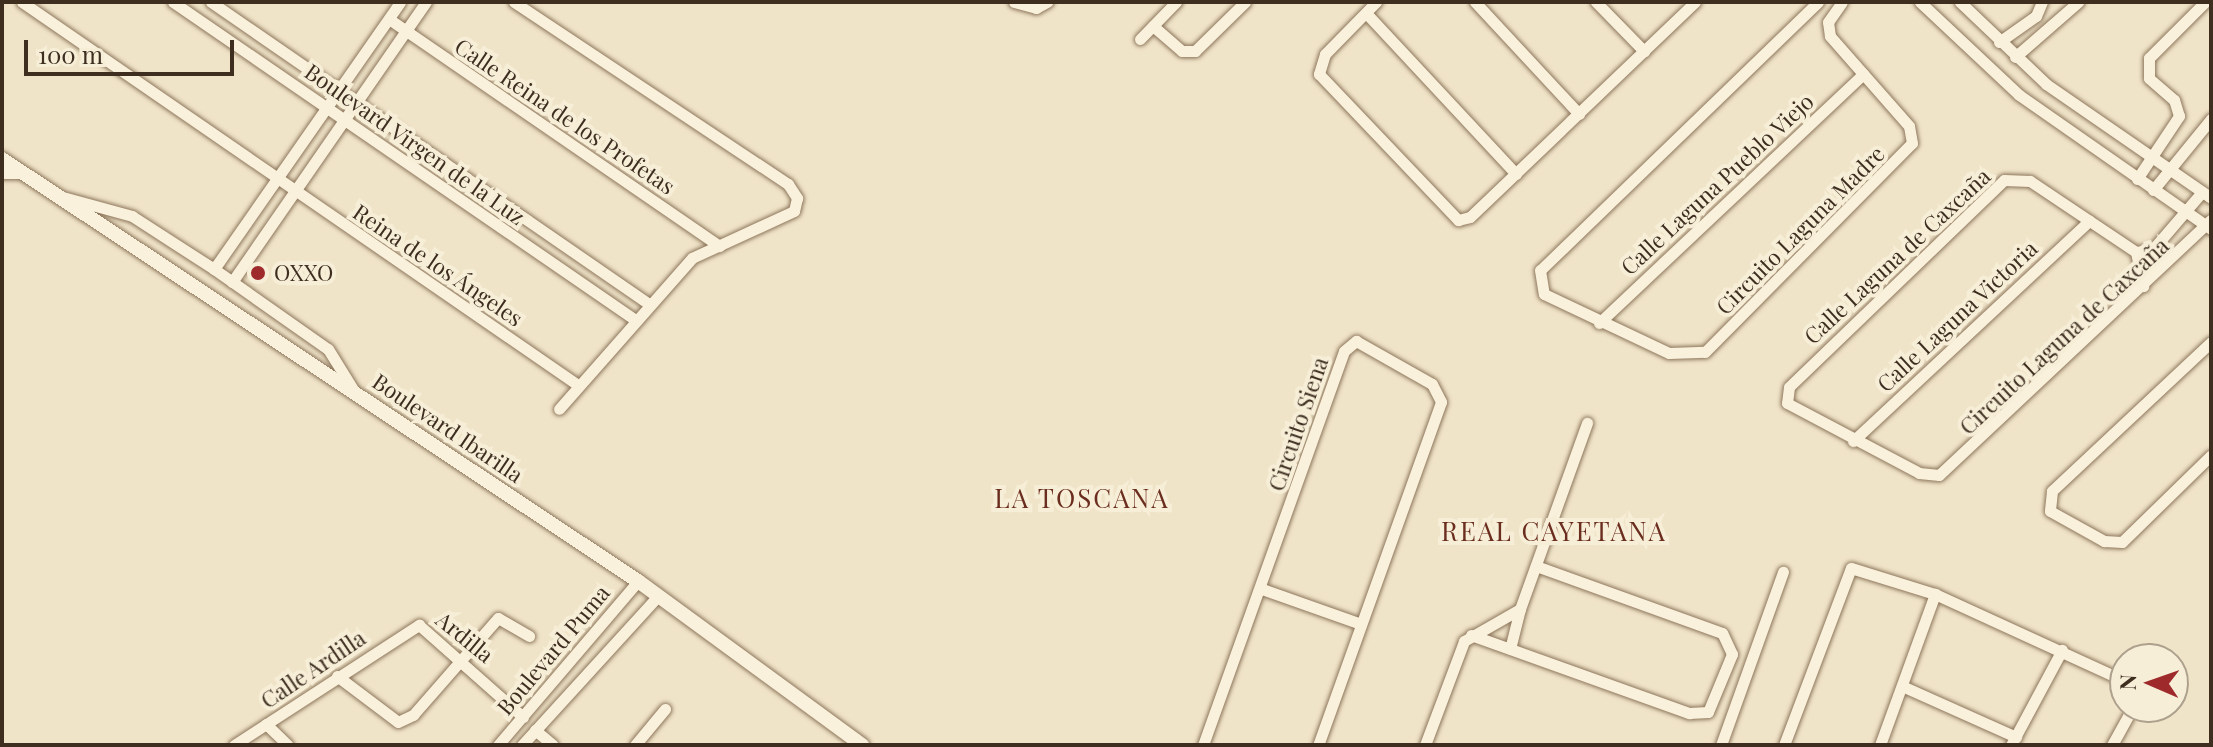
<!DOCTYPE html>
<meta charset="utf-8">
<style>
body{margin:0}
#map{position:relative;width:2213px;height:747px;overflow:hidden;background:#f0e4c8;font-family:"Playfair Display",serif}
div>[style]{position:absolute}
.roads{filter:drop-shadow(0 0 2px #8d765c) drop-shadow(0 0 2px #8d765c)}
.minor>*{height:11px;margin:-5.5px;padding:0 5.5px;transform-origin:5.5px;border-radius:5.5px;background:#faf1dc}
.tertiary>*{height:14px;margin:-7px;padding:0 7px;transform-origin:7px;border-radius:7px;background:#faf1dc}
.dots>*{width:22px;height:22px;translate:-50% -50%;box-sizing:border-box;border:4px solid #f7eed8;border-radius:50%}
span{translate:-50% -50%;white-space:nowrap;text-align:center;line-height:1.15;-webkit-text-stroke:8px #f7eed8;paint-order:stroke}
.street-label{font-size:22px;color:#3d2e20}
.poi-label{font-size:22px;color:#3d2e20}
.left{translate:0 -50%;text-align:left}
.quarter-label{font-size:26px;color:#6b2e1e;letter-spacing:2px}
.frame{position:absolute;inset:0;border:4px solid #3d2e20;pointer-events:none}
.north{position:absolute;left:2109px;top:643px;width:80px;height:80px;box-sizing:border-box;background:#f7eed8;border:2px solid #ada18e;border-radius:50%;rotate:272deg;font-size:22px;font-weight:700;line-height:32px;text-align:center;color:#3d2e20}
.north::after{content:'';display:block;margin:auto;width:28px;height:36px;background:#9e2a2b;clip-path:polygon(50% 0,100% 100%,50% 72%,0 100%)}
.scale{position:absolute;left:24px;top:40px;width:210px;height:36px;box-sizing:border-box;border:4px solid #3d2e20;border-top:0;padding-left:10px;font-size:24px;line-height:28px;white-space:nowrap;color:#3d2e20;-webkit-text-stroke:6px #f7eed8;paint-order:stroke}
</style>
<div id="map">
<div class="roads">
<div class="minor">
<i style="left:22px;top:2px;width:675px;rotate:34.56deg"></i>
<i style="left:173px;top:2px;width:559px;rotate:34.51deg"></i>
<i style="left:211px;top:2px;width:532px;rotate:34.59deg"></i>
<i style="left:514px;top:2px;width:329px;rotate:33.6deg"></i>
<i style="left:788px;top:184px;width:17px;rotate:57deg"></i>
<i style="left:797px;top:198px;width:13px;rotate:103deg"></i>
<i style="left:794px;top:211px;width:112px;rotate:155.3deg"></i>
<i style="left:692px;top:258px;width:201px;rotate:131.4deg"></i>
<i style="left:1014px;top:2px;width:23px;rotate:15deg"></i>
<i style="left:1036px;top:8px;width:13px;rotate:-29deg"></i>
<i style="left:1376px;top:2px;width:73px;rotate:134.4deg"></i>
<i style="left:1325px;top:54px;width:21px;rotate:107deg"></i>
<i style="left:1319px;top:74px;width:202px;rotate:46.4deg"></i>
<i style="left:1458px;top:220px;width:12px;rotate:-14deg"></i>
<i style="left:1470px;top:217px;width:311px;rotate:-43.7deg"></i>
<i style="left:1475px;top:2px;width:153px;rotate:47.1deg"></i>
<i style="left:1596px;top:2px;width:69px;rotate:45.6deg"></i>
<i style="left:1818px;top:2px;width:386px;rotate:136deg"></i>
<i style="left:1540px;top:270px;width:24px;rotate:81deg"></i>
<i style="left:1544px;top:294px;width:138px;rotate:25.3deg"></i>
<i style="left:1669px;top:353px;width:36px;rotate:-2deg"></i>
<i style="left:1705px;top:352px;width:294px;rotate:-45.3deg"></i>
<i style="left:1912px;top:143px;width:17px;rotate:-100deg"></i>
<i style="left:1909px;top:126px;width:120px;rotate:-131.3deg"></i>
<i style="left:1830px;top:36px;width:14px;rotate:-98deg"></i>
<i style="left:1828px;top:22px;width:24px;rotate:-55deg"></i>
<i style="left:1920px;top:2px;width:136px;rotate:43.2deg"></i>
<i style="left:2019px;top:95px;width:234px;rotate:34.9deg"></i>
<i style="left:1960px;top:2px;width:119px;rotate:43.6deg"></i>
<i style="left:2046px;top:84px;width:201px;rotate:34.6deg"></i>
<i style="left:1366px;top:13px;width:220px;rotate:47deg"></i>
<i style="left:389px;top:19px;width:401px;rotate:34.5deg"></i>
<i style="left:1153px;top:26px;width:38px;rotate:41deg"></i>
<i style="left:1182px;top:51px;width:13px"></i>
<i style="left:1195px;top:51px;width:70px;rotate:-44.4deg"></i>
<i style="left:1140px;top:39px;width:52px;rotate:-45.8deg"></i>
<i style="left:1999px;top:42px;width:45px;rotate:-35.1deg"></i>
<i style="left:2036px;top:16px;width:15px;rotate:-67deg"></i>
<i style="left:2015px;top:57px;width:84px;rotate:-41.1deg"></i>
<i style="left:2px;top:173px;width:20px"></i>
<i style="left:2137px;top:179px;width:76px;rotate:-56.3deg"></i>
<i style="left:2179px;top:116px;width:17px;rotate:-107deg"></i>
<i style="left:2174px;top:100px;width:33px;rotate:-139deg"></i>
<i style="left:2149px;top:78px;width:20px;rotate:-90deg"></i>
<i style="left:2149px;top:58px;width:79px;rotate:-45deg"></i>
<i style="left:2153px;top:190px;width:92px;rotate:-50.8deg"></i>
<i style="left:2202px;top:192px;width:74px;rotate:130.6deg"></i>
<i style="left:2154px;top:248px;width:18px;rotate:167deg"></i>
<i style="left:2136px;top:252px;width:128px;rotate:-146.2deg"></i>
<i style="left:2030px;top:181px;width:26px;rotate:-178deg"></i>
<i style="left:2004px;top:180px;width:298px;rotate:136.1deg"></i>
<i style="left:1789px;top:387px;width:16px;rotate:97deg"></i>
<i style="left:1787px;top:403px;width:149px;rotate:27.9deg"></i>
<i style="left:1919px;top:473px;width:20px;rotate:6deg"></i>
<i style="left:1939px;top:475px;width:373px;rotate:-43.2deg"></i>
<i style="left:59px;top:196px;width:76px;rotate:15.3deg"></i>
<i style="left:132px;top:216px;width:98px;rotate:32.9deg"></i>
<i style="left:214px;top:269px;width:139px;rotate:35.1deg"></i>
<i style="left:328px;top:349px;width:49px;rotate:58.2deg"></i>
<i style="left:2136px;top:252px;width:35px;rotate:78deg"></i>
<i style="left:214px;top:269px;width:325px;rotate:-55.1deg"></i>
<i style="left:232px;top:282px;width:341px;rotate:-55.3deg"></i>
<i style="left:1599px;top:323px;width:363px;rotate:-43.3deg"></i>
<i style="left:2211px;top:342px;width:218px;rotate:136.9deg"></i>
<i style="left:2052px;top:491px;width:20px;rotate:96deg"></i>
<i style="left:2050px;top:511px;width:62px;rotate:29.1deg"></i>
<i style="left:2104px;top:541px;width:18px;rotate:3deg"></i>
<i style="left:2122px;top:542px;width:124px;rotate:-44.3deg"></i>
<i style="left:1853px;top:441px;width:323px;rotate:-43deg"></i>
<i style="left:1262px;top:589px;width:105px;rotate:19.5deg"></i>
<i style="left:1471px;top:635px;width:232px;rotate:19.7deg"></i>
<i style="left:1689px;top:713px;width:19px;rotate:-3deg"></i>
<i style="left:1708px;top:712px;width:63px;rotate:-67.5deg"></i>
<i style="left:1732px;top:654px;width:23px;rotate:-115deg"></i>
<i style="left:1722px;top:633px;width:198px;rotate:-160.2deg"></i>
<i style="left:1510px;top:649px;width:41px;rotate:-76deg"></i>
<i style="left:2159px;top:659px;width:2px;rotate:-90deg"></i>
<i style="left:337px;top:676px;width:76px;rotate:37deg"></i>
<i style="left:398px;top:722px;width:17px;rotate:-25deg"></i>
<i style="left:413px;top:715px;width:129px;rotate:-48.8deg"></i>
<i style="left:498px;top:618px;width:36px;rotate:30deg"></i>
<i style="left:1902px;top:686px;width:125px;rotate:24.1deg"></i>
<i style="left:266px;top:724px;width:30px;rotate:44deg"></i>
<i style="left:535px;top:730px;width:23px;rotate:40deg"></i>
<i style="left:234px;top:745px;width:221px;rotate:-33deg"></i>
<i style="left:419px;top:625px;width:139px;rotate:41.5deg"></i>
<i style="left:498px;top:745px;width:216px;rotate:-49.5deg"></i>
<i style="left:522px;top:745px;width:202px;rotate:-47.6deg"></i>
<i style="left:635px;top:745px;width:47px;rotate:-50.2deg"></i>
<i style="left:1203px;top:745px;width:418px;rotate:-70.3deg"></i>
<i style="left:1344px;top:351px;width:16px;rotate:-40deg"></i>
<i style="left:1356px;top:341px;width:87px;rotate:29.5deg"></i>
<i style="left:1432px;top:384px;width:20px;rotate:63deg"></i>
<i style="left:1441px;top:402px;width:364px;rotate:109.7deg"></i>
<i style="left:1425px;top:745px;width:111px;rotate:-69.4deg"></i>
<i style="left:1464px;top:641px;width:64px;rotate:-29.7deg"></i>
<i style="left:1520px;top:609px;width:198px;rotate:-70.2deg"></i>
<i style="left:1721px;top:745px;width:184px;rotate:-70.3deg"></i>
<i style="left:1784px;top:745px;width:189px;rotate:-69.3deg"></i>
<i style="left:1851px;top:568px;width:88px;rotate:17.2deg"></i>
<i style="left:1935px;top:594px;width:209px;rotate:24.6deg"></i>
<i style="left:1880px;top:745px;width:161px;rotate:-70deg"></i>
<i style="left:2011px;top:745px;width:108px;rotate:-61.8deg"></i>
<i style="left:2112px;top:745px;width:43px;rotate:-61.1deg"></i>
</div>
<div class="tertiary">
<i style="left:2px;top:159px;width:763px;rotate:33.57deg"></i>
<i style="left:638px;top:581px;width:278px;rotate:36.2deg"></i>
</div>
</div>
<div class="dots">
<i style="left:258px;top:273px;background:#9e2a2b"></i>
</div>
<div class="street-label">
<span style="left:565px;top:116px;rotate:34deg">Calle Reina de los Profetas</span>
<span style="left:415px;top:144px;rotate:35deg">Boulevard Virgen de la Luz</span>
<span style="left:1717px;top:184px;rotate:-43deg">Calle Laguna Pueblo Viejo</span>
<span style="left:1800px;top:230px;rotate:-45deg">Circuito Laguna Madre</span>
<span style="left:1897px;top:256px;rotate:-43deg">Calle Laguna de Caxcaña</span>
<span style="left:438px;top:265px;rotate:34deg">Reina de los Ángeles</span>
<span style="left:1957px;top:316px;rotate:-43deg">Calle Laguna Victoria</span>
<span style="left:2064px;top:336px;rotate:-43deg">Circuito Laguna de Caxcaña</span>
<span style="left:1298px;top:424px;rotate:-71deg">Circuito Siena</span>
<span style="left:448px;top:428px;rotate:34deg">Boulevard Ibarilla</span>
<span style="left:465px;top:637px;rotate:39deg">Ardilla</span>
<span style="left:553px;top:650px;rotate:-50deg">Boulevard Puma</span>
<span style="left:313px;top:669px;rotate:-34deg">Calle Ardilla</span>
</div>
<div class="poi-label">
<span class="left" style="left:274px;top:273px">OXXO</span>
</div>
<div class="quarter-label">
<span style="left:1082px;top:498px">LA TOSCANA</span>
<span style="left:1554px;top:531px">REAL CAYETANA</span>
</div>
<div class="frame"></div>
<div class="north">N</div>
<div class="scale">100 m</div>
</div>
